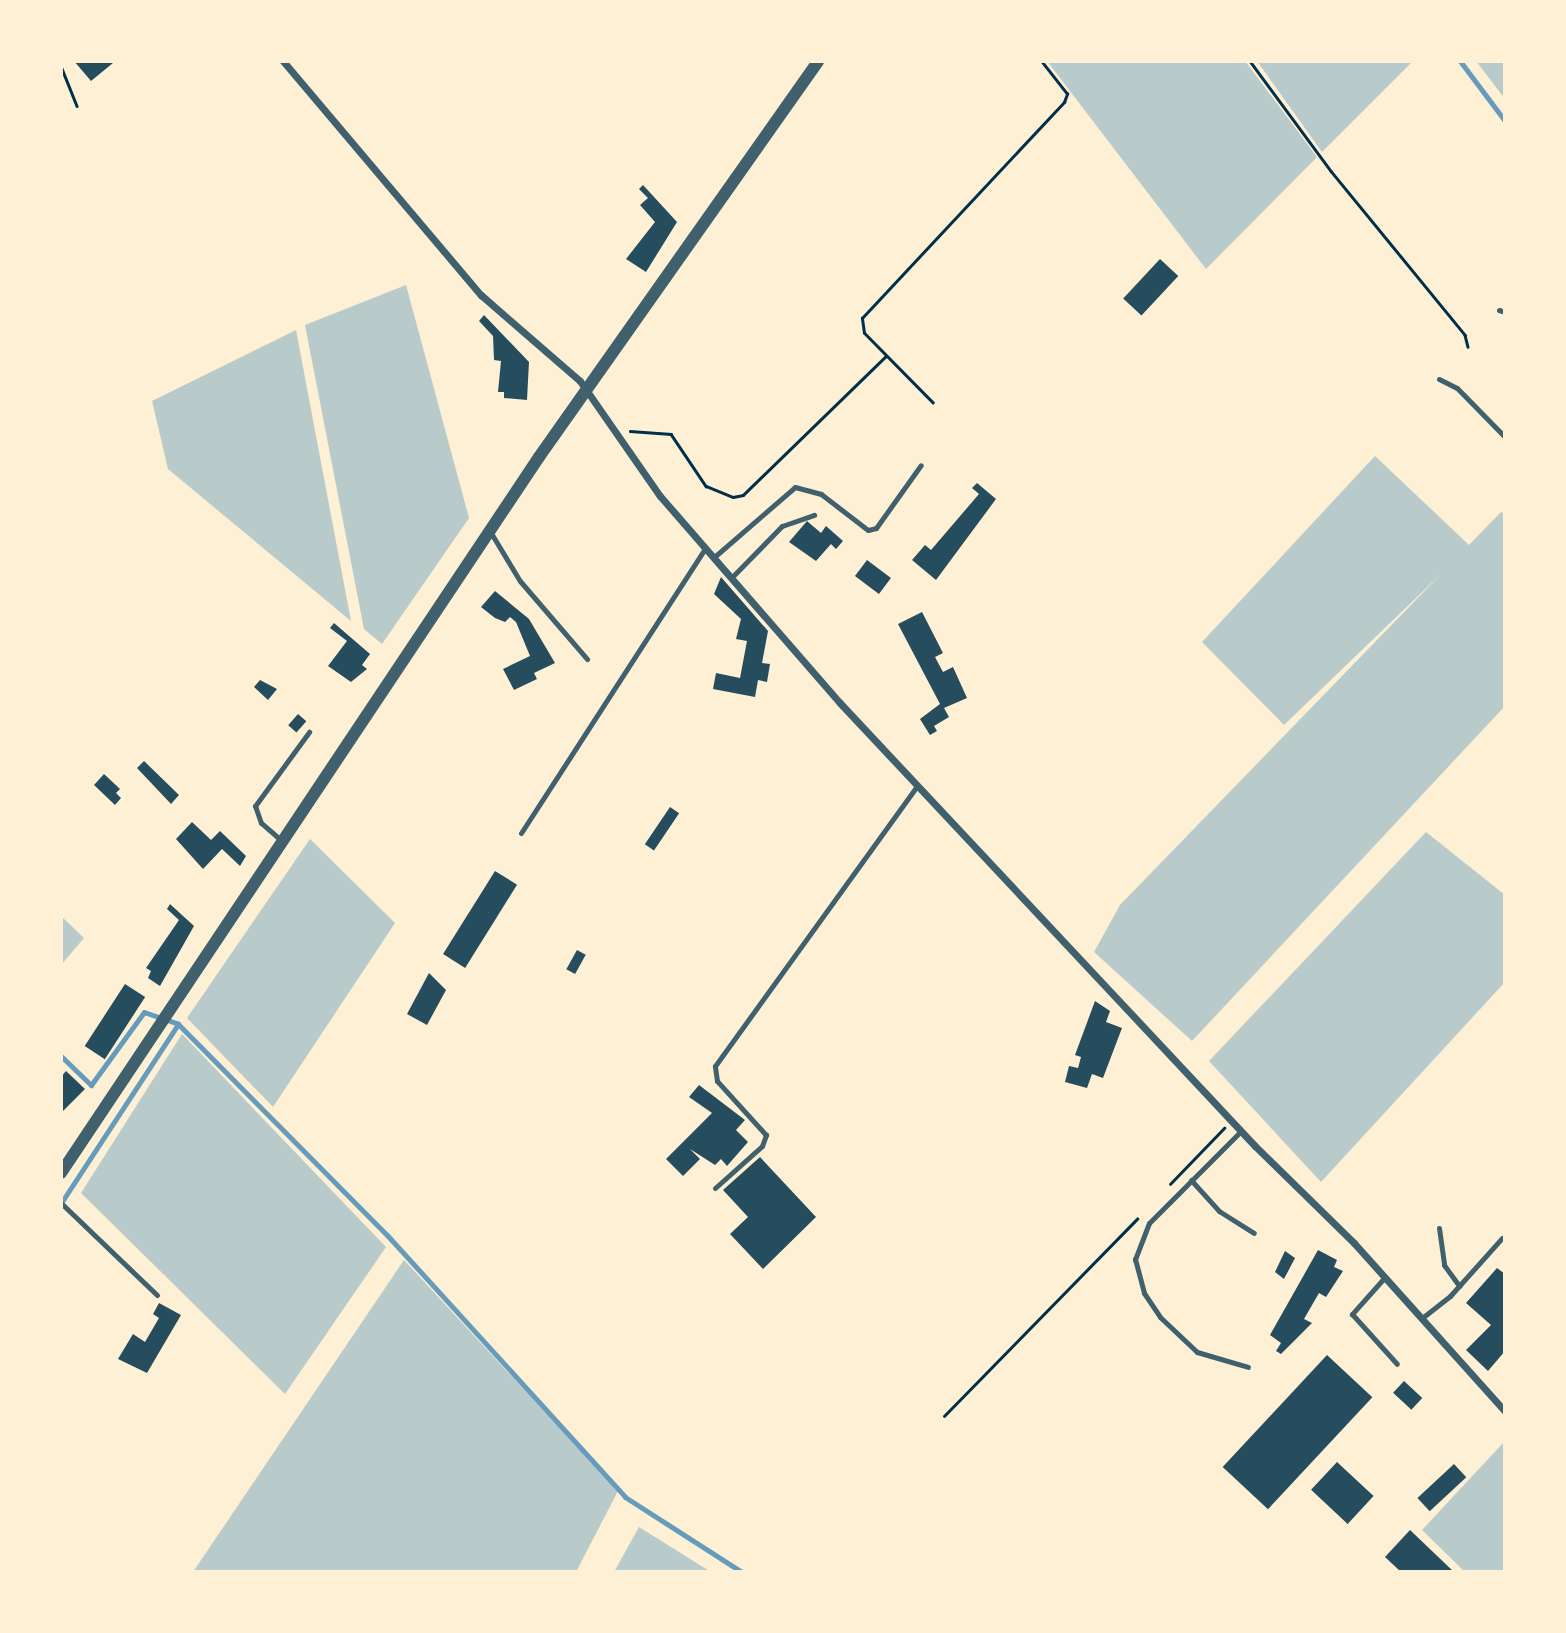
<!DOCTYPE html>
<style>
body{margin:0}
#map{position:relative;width:1566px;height:1633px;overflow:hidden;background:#fdf0d5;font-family:"IBM Plex Sans",sans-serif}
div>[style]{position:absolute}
.green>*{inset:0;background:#b9caca}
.stream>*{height:5px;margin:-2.5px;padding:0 2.5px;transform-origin:2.5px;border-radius:2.5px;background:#669bbc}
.building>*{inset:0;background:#264d5e;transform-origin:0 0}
.path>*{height:2.5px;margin:-1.25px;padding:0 1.25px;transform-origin:1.25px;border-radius:1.25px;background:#003049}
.service>*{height:5px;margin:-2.5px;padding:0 2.5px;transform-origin:2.5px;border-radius:2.5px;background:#3f606c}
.minor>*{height:7px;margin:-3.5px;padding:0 3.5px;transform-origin:3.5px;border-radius:3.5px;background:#3f606c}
.tertiary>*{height:12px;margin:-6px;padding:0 6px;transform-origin:6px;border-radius:6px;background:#3f606c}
span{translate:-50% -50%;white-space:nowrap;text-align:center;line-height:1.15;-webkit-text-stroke:5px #fdf0d5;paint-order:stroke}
.frame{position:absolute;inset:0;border:63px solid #fdf0d5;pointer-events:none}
</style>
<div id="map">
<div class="green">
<i style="clip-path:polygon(1047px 61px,1245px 61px,1317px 157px,1206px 269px)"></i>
<i style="clip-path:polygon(1257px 61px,1413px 61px,1322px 152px)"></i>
<i style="clip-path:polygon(1476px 61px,1505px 61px,1505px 99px)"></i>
<i style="clip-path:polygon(406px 285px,469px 518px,382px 644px,364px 629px,305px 325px)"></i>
<i style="clip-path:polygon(296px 330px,351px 621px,168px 469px,152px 401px)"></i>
<i style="clip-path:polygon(1375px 456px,1469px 545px,1501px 512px,1505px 514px,1505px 706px,1192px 1041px,1094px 952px,1120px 905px,1441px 574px,1284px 725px,1202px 642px)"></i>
<i style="clip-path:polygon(1426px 832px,1505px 895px,1505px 982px,1321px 1182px,1209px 1061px)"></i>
<i style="clip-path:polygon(310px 839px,395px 923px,273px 1107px,187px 1018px)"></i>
<i style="clip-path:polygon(61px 916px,84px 938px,61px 965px)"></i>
<i style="clip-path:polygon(182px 1034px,386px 1247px,285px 1394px,81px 1193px)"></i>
<i style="clip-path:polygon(404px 1260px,618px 1491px,576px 1572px,193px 1572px)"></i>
<i style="clip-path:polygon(1505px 1441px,1505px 1572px,1465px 1572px,1422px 1530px)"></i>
<i style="clip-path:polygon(639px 1527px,711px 1572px,614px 1572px)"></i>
</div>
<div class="stream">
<i style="left:1460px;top:61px;width:75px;rotate:53.1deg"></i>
<i style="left:61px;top:1056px;width:42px;rotate:44deg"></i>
<i style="left:91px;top:1085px;width:90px;rotate:-54deg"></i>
<i style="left:144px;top:1012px;width:36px;rotate:19deg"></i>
<i style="left:178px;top:1024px;width:297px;rotate:45.3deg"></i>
<i style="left:387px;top:1235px;width:354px;rotate:47.7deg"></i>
<i style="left:625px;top:1497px;width:139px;rotate:32.7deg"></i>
<i style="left:61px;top:1203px;width:214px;rotate:-56.8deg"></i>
</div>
<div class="building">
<i style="clip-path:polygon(74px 61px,111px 61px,113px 63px,91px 81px)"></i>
<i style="clip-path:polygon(643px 185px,677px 222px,646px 272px,626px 259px,655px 222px,640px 205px,648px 198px,639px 189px)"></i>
<i style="left:1160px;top:259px;width:25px;height:54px;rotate:43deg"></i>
<i style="clip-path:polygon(484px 315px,529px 362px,527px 400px,504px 398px,504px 392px,498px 392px,501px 361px,494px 360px,493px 336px,479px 321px)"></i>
<i style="clip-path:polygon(977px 483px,996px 499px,936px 580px,912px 560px,925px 545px,931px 550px,979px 494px,972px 488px)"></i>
<i style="clip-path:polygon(807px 521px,821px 533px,826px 526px,843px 541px,836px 549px,831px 544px,816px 561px,789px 542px)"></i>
<i style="left:867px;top:560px;width:30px;height:20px;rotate:37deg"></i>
<i style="clip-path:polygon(721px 577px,768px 631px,762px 663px,770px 664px,767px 682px,758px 680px,755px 697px,713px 689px,716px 673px,740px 678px,747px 641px,736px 639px,741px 619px,714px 594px)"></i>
<i style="clip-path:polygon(495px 591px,529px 619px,555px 663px,534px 673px,537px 679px,514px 690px,503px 669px,530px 656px,516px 622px,510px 617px,505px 622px,495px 618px,481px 607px)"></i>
<i style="clip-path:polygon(922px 612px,943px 653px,935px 657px,943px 672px,953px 667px,967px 698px,944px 708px,949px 717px,934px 726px,937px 731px,930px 735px,920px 719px,940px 704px,898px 624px)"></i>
<i style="clip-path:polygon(334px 623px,370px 654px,362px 665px,367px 669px,351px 682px,328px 666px,347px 641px,330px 628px)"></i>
<i style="clip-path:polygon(260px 680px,277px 689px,268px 700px,254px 687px)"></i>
<i style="left:298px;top:714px;width:11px;height:15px;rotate:41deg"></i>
<i style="clip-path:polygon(144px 761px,179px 795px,171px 804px,137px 768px)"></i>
<i style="clip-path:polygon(104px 774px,120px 789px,116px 793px,121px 798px,115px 805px,94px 785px)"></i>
<i style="left:670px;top:807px;width:11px;height:45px;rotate:34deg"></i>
<i style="clip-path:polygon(192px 822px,211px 840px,220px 831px,246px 856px,240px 866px,222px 849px,203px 869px,176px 839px)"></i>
<i style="left:495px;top:871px;width:26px;height:98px;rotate:32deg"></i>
<i style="clip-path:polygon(170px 904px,194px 926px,160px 986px,148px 978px,151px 971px,146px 968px,179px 920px,167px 909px)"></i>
<i style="left:577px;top:950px;width:10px;height:22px;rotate:29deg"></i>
<i style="clip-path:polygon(429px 973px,446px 990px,427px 1025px,407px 1014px)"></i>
<i style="left:125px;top:984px;width:24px;height:74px;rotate:33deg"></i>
<i style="clip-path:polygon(1095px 1001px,1110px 1011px,1106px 1022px,1122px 1028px,1103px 1078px,1092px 1074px,1087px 1088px,1065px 1082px,1069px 1066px,1078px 1068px,1081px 1057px,1075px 1055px)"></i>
<i style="clip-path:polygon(66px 1071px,85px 1089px,61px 1113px,61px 1077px)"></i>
<i style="clip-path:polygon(699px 1085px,745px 1120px,736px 1130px,748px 1142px,727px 1166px,721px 1159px,715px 1165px,690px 1149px,700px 1159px,683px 1176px,666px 1159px,712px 1113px,689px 1097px)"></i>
<i style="clip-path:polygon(760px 1157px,816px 1217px,763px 1269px,730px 1234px,748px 1217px,723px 1190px)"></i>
<i style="clip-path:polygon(1318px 1250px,1337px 1260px,1334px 1267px,1343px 1271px,1326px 1297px,1319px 1293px,1304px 1319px,1312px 1323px,1281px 1354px,1276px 1351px,1281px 1343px,1270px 1335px)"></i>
<i style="clip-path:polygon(1285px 1251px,1295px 1258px,1284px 1279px,1275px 1272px)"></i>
<i style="clip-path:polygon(1497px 1268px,1505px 1274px,1505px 1351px,1488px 1371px,1466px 1350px,1491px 1325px,1466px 1303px)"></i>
<i style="clip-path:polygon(159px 1303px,181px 1315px,147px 1373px,118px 1359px,133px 1334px,145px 1342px,159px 1318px,153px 1314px)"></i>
<i style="left:1327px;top:1355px;width:62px;height:153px;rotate:43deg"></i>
<i style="left:1404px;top:1381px;width:25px;height:16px;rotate:43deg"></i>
<i style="left:1337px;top:1462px;width:50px;height:38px;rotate:43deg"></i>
<i style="left:1454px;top:1464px;width:18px;height:50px;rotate:47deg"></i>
<i style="clip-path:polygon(1410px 1530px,1454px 1572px,1401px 1572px,1385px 1557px)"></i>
</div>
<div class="path">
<i style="left:1250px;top:61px;width:137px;rotate:53.6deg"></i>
<i style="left:1331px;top:171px;width:212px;rotate:50.7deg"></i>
<i style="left:1465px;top:335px;width:12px;rotate:76deg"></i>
<i style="left:61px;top:66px;width:43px;rotate:68.2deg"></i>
<i style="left:933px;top:403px;width:98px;rotate:-134.6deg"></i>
<i style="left:864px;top:333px;width:15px;rotate:-98deg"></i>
<i style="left:862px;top:318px;width:296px;rotate:-46.9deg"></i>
<i style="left:1064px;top:102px;width:9px;rotate:-69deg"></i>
<i style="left:1067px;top:94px;width:42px;rotate:-128.2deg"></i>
<i style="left:630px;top:431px;width:41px;rotate:4.2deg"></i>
<i style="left:671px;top:434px;width:63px;rotate:56.1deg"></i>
<i style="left:706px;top:486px;width:29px;rotate:22deg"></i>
<i style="left:733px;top:497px;width:10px;rotate:-11deg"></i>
<i style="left:743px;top:495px;width:199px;rotate:-44.2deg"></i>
<i style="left:1170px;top:1184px;width:78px;rotate:-46deg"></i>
<i style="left:944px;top:1416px;width:276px;rotate:-45.6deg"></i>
</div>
<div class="service">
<i style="left:1499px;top:310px;width:6px;rotate:18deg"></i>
<i style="left:1439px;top:379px;width:20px;rotate:27deg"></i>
<i style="left:1457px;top:388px;width:69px;rotate:45.6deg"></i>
<i style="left:491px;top:533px;width:56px;rotate:58.9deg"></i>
<i style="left:520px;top:581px;width:103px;rotate:49.3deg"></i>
<i style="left:713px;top:558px;width:108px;rotate:-40.9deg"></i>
<i style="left:795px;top:487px;width:27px;rotate:15deg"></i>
<i style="left:821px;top:494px;width:59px;rotate:37.5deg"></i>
<i style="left:868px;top:530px;width:8px;rotate:-14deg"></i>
<i style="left:876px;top:528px;width:77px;rotate:-54.5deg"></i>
<i style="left:731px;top:578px;width:73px;rotate:-45.6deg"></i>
<i style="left:782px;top:526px;width:34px;rotate:-19deg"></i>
<i style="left:521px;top:833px;width:338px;rotate:-57.1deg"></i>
<i style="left:282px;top:841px;width:28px;rotate:-139deg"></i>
<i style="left:261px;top:823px;width:18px;rotate:-109deg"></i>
<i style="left:255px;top:806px;width:92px;rotate:-53.9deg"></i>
<i style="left:1241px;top:1131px;width:130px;rotate:135deg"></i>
<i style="left:1149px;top:1223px;width:39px;rotate:111deg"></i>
<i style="left:1135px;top:1259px;width:35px;rotate:75deg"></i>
<i style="left:1144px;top:1293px;width:29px;rotate:56deg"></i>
<i style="left:1160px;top:1317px;width:51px;rotate:43.4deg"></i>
<i style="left:1197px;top:1352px;width:53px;rotate:16.4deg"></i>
<i style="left:1191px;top:1180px;width:42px;rotate:47.9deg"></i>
<i style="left:1219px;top:1211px;width:41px;rotate:32.2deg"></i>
<i style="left:715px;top:1188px;width:63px;rotate:-41.8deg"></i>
<i style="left:762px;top:1146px;width:12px;rotate:-70deg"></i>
<i style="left:766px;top:1135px;width:73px;rotate:-132.2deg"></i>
<i style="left:717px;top:1081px;width:15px;rotate:-98deg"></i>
<i style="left:715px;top:1066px;width:345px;rotate:-54.2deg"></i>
<i style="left:61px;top:1203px;width:133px;rotate:43.8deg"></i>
<i style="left:1439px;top:1228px;width:37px;rotate:82deg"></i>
<i style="left:1444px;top:1265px;width:26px;rotate:54deg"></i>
<i style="left:1385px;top:1277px;width:50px;rotate:131.7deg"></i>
<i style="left:1352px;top:1314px;width:67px;rotate:48deg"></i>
<i style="left:1422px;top:1318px;width:36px;rotate:-38deg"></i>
<i style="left:1450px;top:1296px;width:78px;rotate:-48.1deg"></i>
</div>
<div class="minor">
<i style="left:283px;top:61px;width:307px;rotate:49.8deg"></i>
<i style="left:481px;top:295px;width:131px;rotate:41deg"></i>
<i style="left:580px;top:381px;width:140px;rotate:55.2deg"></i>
<i style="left:660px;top:496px;width:274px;rotate:49deg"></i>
<i style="left:840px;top:703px;width:607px;rotate:46.87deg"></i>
<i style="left:1255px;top:1146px;width:139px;rotate:44.4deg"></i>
<i style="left:1354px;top:1243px;width:226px;rotate:48.1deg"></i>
</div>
<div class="tertiary">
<i style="left:61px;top:1173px;width:861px;rotate:-56.27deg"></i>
<i style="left:539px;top:457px;width:484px;rotate:-54.8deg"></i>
</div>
<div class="frame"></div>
</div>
